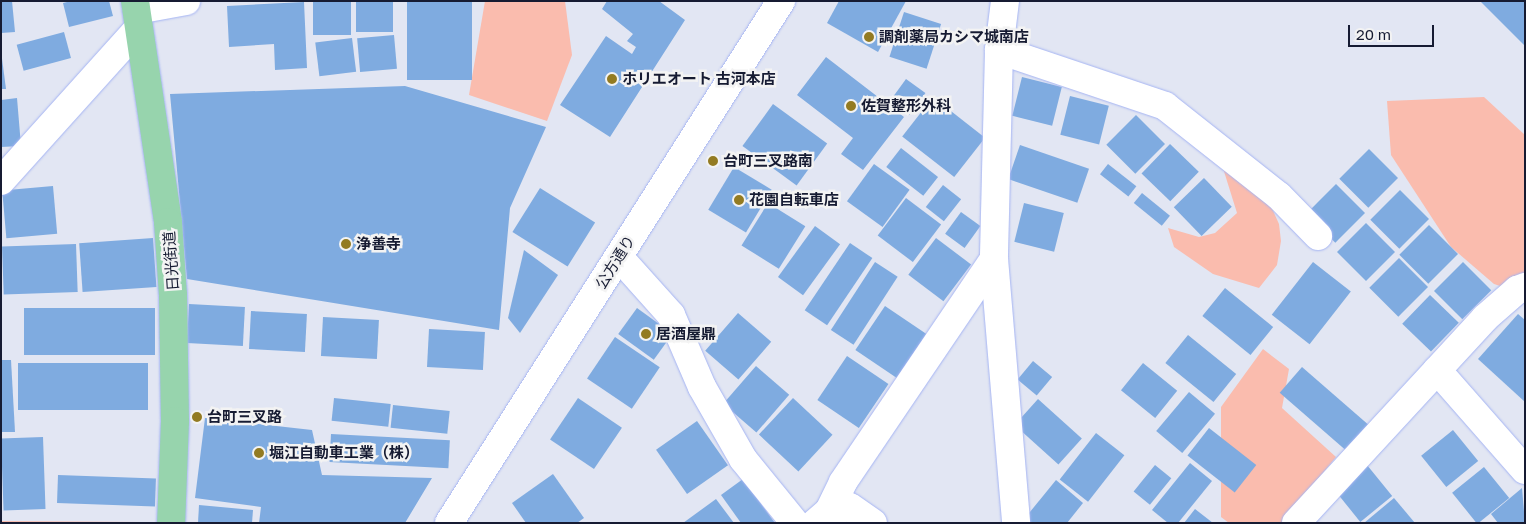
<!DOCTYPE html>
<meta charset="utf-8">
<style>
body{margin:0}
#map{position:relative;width:1526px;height:524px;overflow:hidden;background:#e2e6f3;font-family:"Golos Text","Noto Sans JP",sans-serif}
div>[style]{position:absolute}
.green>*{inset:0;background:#fabcae}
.building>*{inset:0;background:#7fabe0;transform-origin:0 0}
.roads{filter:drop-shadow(0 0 1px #a5b4f3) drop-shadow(0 0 1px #a5b4f3)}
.minor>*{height:28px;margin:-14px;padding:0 14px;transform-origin:14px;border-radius:14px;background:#fff}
.major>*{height:28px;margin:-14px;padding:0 14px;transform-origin:14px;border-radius:14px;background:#97d4ad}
.dots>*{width:14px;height:14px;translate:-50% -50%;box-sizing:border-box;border:2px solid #f3f3f3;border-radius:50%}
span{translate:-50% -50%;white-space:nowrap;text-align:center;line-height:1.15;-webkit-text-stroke:5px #f3f3f3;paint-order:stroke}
.poi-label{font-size:15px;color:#161b32;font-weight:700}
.left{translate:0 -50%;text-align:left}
.street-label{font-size:15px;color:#161b32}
.frame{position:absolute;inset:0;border:2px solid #161b32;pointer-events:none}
.scale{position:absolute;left:1348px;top:25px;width:86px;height:22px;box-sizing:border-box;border:2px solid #161b32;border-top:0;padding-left:6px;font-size:15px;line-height:18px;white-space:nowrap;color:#161b32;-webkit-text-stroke:4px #f3f3f3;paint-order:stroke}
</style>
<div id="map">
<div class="green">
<i style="clip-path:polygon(485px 1px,565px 1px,572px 55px,547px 121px,469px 95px)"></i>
<i style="clip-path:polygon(1484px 97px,1525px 135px,1525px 294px,1494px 284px,1451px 247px,1391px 155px,1387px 101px)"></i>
<i style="clip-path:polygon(1222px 165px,1270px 204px,1279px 224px,1281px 241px,1277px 265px,1259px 288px,1213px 274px,1174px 247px,1168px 228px,1199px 237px,1215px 233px,1237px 213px)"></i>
<i style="clip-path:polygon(1263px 349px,1289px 369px,1282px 408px,1336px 457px,1282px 523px,1229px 523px,1221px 517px,1221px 407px)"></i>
<i style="clip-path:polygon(1px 521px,143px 522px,143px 523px,1px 523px)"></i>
</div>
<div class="building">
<i style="clip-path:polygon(1px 1px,12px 1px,15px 32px,1px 33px)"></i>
<i style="clip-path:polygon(71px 1px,109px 1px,113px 16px,69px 27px,63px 3px)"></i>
<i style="left:313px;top:1px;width:38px;height:34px"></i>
<i style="left:356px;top:1px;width:37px;height:31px"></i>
<i style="left:407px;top:1px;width:65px;height:79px"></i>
<i style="clip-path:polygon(607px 1px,659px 1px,685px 20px,610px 137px,560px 105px,606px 36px,632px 54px,636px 47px,627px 41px,633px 34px,602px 9px)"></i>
<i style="clip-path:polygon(839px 1px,906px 1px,878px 52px,827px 23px)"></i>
<i style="clip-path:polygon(1480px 1px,1525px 1px,1525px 46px)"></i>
<i style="clip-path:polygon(304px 2px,307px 68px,275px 70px,274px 44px,229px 47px,227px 6px)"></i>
<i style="left:904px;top:12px;width:39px;height:47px;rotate:18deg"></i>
<i style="left:64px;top:32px;width:27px;height:49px;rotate:75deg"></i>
<i style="left:394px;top:35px;width:34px;height:37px;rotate:85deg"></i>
<i style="left:352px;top:38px;width:34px;height:37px;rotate:83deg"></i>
<i style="clip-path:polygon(1px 51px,6px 89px,1px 89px)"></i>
<i style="clip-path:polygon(826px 57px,904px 117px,863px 170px,841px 154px,853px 138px,797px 95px)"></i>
<i style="left:1022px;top:77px;width:41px;height:40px;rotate:14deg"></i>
<i style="left:906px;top:79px;width:24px;height:27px;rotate:36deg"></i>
<i style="clip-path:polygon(405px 86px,546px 127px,510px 208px,499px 330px,187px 279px,170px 94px)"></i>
<i style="left:1070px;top:96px;width:40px;height:40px;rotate:14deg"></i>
<i style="left:933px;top:97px;width:66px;height:50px;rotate:38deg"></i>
<i style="clip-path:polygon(17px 98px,21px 146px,1px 147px,1px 100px)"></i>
<i style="left:773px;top:104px;width:67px;height:52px;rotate:36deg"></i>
<i style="left:1136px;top:115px;width:41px;height:42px;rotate:45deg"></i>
<i style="left:1170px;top:144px;width:40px;height:41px;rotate:44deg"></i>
<i style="left:1020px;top:145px;width:73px;height:36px;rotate:19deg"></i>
<i style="left:901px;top:148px;width:47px;height:24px;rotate:38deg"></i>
<i style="left:1369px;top:149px;width:41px;height:42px;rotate:45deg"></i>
<i style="left:874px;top:164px;width:44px;height:46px;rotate:36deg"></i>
<i style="left:1108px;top:164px;width:36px;height:13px;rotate:38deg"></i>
<i style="left:734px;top:167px;width:44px;height:50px;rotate:31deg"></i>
<i style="left:1204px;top:178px;width:40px;height:42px;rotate:46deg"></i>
<i style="left:1336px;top:184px;width:41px;height:42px;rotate:45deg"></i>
<i style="left:943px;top:185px;width:23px;height:28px;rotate:38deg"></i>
<i style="left:53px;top:186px;width:48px;height:51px;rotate:85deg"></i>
<i style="left:540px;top:188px;width:65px;height:52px;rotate:32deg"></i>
<i style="left:1400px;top:190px;width:41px;height:42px;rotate:45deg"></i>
<i style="left:1142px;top:193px;width:36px;height:13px;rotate:39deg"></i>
<i style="left:906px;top:198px;width:44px;height:47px;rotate:37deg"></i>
<i style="left:768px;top:203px;width:44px;height:50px;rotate:32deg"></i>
<i style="left:1024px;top:203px;width:41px;height:40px;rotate:14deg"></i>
<i style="left:961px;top:212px;width:24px;height:27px;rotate:36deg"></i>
<i style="left:1366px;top:223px;width:41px;height:41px;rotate:45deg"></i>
<i style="left:1429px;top:225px;width:41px;height:42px;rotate:45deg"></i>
<i style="left:815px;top:226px;width:31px;height:63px;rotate:36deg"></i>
<i style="left:153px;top:238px;width:49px;height:74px;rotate:86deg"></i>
<i style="left:936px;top:238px;width:44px;height:46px;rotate:37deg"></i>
<i style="left:850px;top:243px;width:27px;height:81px;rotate:34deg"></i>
<i style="left:76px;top:244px;width:48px;height:74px;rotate:88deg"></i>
<i style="clip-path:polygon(524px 250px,558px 275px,520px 333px,508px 318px)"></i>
<i style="left:1399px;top:258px;width:41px;height:42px;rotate:45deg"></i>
<i style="left:875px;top:262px;width:27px;height:81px;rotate:33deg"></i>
<i style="left:1313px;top:262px;width:48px;height:67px;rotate:38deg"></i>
<i style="left:1463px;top:262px;width:40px;height:41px;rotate:45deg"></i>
<i style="left:1225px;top:288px;width:62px;height:36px;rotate:39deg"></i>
<i style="left:1430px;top:295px;width:40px;height:40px;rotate:44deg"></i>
<i style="left:189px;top:304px;width:56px;height:39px;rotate:3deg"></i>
<i style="left:885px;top:306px;width:50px;height:53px;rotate:34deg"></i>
<i style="left:24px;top:308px;width:131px;height:47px"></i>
<i style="left:637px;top:308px;width:44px;height:32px;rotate:36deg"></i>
<i style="left:251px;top:311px;width:56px;height:38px;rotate:3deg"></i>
<i style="left:738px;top:313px;width:44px;height:50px;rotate:41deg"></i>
<i style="clip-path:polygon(1518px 314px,1525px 320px,1525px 402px,1478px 359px)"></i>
<i style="left:323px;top:317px;width:56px;height:39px;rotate:3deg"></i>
<i style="left:429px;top:329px;width:56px;height:38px;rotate:3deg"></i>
<i style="left:1188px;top:335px;width:62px;height:36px;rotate:39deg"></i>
<i style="left:615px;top:337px;width:54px;height:50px;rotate:34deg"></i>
<i style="left:847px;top:356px;width:50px;height:53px;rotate:34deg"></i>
<i style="clip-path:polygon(1px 360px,11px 360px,15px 432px,1px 432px)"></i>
<i style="left:1033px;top:361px;width:25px;height:24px;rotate:40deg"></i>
<i style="left:18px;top:363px;width:130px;height:47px"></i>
<i style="left:1143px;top:363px;width:44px;height:35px;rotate:39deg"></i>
<i style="left:756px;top:366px;width:44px;height:50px;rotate:41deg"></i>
<i style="left:1302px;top:367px;width:88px;height:34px;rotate:41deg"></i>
<i style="left:1189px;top:392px;width:34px;height:51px;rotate:40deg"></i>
<i style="left:334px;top:398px;width:57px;height:23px;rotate:6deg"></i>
<i style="left:578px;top:398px;width:53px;height:50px;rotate:34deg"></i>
<i style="left:793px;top:398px;width:54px;height:50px;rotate:43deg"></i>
<i style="left:1038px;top:399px;width:59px;height:35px;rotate:42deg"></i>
<i style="left:393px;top:405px;width:57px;height:23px;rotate:6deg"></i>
<i style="clip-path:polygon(205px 418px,312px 430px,322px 475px,432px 478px,405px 523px,259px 523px,261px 507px,195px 498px)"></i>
<i style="left:697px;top:421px;width:54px;height:50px;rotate:55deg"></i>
<i style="left:1209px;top:428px;width:60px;height:35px;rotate:38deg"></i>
<i style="left:1453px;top:430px;width:40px;height:41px;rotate:51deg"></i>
<i style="left:1096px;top:433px;width:36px;height:59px;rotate:38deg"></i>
<i style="left:331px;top:434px;width:119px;height:28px;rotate:3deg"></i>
<i style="left:43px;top:437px;width:72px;height:42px;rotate:88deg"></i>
<i style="clip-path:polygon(1190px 463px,1212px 481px,1178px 523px,1168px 523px,1152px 510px)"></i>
<i style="left:1155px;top:465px;width:21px;height:34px;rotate:39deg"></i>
<i style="left:1367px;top:465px;width:40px;height:41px;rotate:51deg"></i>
<i style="left:1484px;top:467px;width:40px;height:41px;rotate:51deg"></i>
<i style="clip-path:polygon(553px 474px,584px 518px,577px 523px,526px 523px,512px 503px)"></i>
<i style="left:58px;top:475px;width:98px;height:28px;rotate:2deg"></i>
<i style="clip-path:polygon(743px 479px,775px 523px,741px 523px,721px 495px)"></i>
<i style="clip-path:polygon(1056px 480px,1083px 503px,1067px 523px,1021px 523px)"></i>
<i style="clip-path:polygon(1522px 488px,1525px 523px,1498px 523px,1491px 514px)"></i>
<i style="clip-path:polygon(1394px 498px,1415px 523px,1364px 523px)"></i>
<i style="clip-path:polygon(716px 499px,734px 523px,683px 523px)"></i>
<i style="clip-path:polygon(199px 505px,253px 510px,252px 523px,198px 523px)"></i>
<i style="clip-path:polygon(1195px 509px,1213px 523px,1184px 523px)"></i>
</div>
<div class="roads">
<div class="minor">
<i style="left:1005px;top:1px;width:49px;rotate:97deg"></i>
<i style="left:999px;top:50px;width:209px;rotate:91.4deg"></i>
<i style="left:994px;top:259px;width:265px;rotate:85.2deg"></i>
<i style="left:137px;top:10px;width:50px;rotate:-10.4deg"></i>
<i style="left:999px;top:50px;width:175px;rotate:18.6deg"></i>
<i style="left:1165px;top:106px;width:145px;rotate:38.3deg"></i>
<i style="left:1279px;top:196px;width:56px;rotate:45.7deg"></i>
<i style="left:1px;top:181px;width:205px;rotate:-48deg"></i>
<i style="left:619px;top:257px;width:78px;rotate:48.1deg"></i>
<i style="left:671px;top:315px;width:78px;rotate:66.7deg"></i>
<i style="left:702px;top:387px;width:83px;rotate:60.3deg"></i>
<i style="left:743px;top:459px;width:82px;rotate:50.9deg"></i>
<i style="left:1437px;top:370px;width:133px;rotate:48.7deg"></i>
<i style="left:829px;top:511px;width:21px;rotate:-11deg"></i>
<i style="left:850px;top:507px;width:28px;rotate:35deg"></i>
<i style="left:449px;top:523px;width:619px;rotate:-57.54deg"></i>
<i style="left:815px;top:523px;width:18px;rotate:-41deg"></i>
<i style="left:829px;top:511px;width:32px;rotate:-64deg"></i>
<i style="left:843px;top:482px;width:269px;rotate:-55.9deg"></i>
<i style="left:1296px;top:523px;width:279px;rotate:-47.3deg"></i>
<i style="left:1485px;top:318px;width:43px;rotate:-41.2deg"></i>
<i style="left:1517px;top:290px;width:9px;rotate:-21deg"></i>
</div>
<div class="major">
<i style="left:135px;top:1px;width:223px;rotate:81.5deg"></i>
<i style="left:168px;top:222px;width:73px;rotate:86.1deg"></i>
<i style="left:173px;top:295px;width:126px;rotate:89.1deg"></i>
<i style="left:175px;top:421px;width:102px;rotate:92.2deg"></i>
</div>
</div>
<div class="dots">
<i style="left:869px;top:37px;background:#937b22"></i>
<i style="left:612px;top:79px;background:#937b22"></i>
<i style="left:851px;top:106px;background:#937b22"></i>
<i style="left:713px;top:161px;background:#937b22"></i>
<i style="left:739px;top:200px;background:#937b22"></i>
<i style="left:346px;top:244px;background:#937b22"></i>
<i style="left:646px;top:334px;background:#937b22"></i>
<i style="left:197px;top:417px;background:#937b22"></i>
<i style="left:259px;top:453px;background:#937b22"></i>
</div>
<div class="poi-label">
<span class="left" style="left:879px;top:37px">調剤薬局カシマ城南店</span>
<span class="left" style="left:622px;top:79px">ホリエオート 古河本店</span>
<span class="left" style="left:861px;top:106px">佐賀整形外科</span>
<span class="left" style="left:723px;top:161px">台町三叉路南</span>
<span class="left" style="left:749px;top:200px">花園自転車店</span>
<span class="left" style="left:356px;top:244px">浄善寺</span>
<span class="left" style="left:656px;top:334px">居酒屋鼎</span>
<span class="left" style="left:207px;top:417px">台町三叉路</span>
<span class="left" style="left:269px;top:453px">堀江自動車工業（株）</span>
</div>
<div class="street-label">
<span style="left:171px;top:261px;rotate:-94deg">日光街道</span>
<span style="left:615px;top:262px;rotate:-58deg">公方通り</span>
</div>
<div class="frame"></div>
<div class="scale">20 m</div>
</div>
